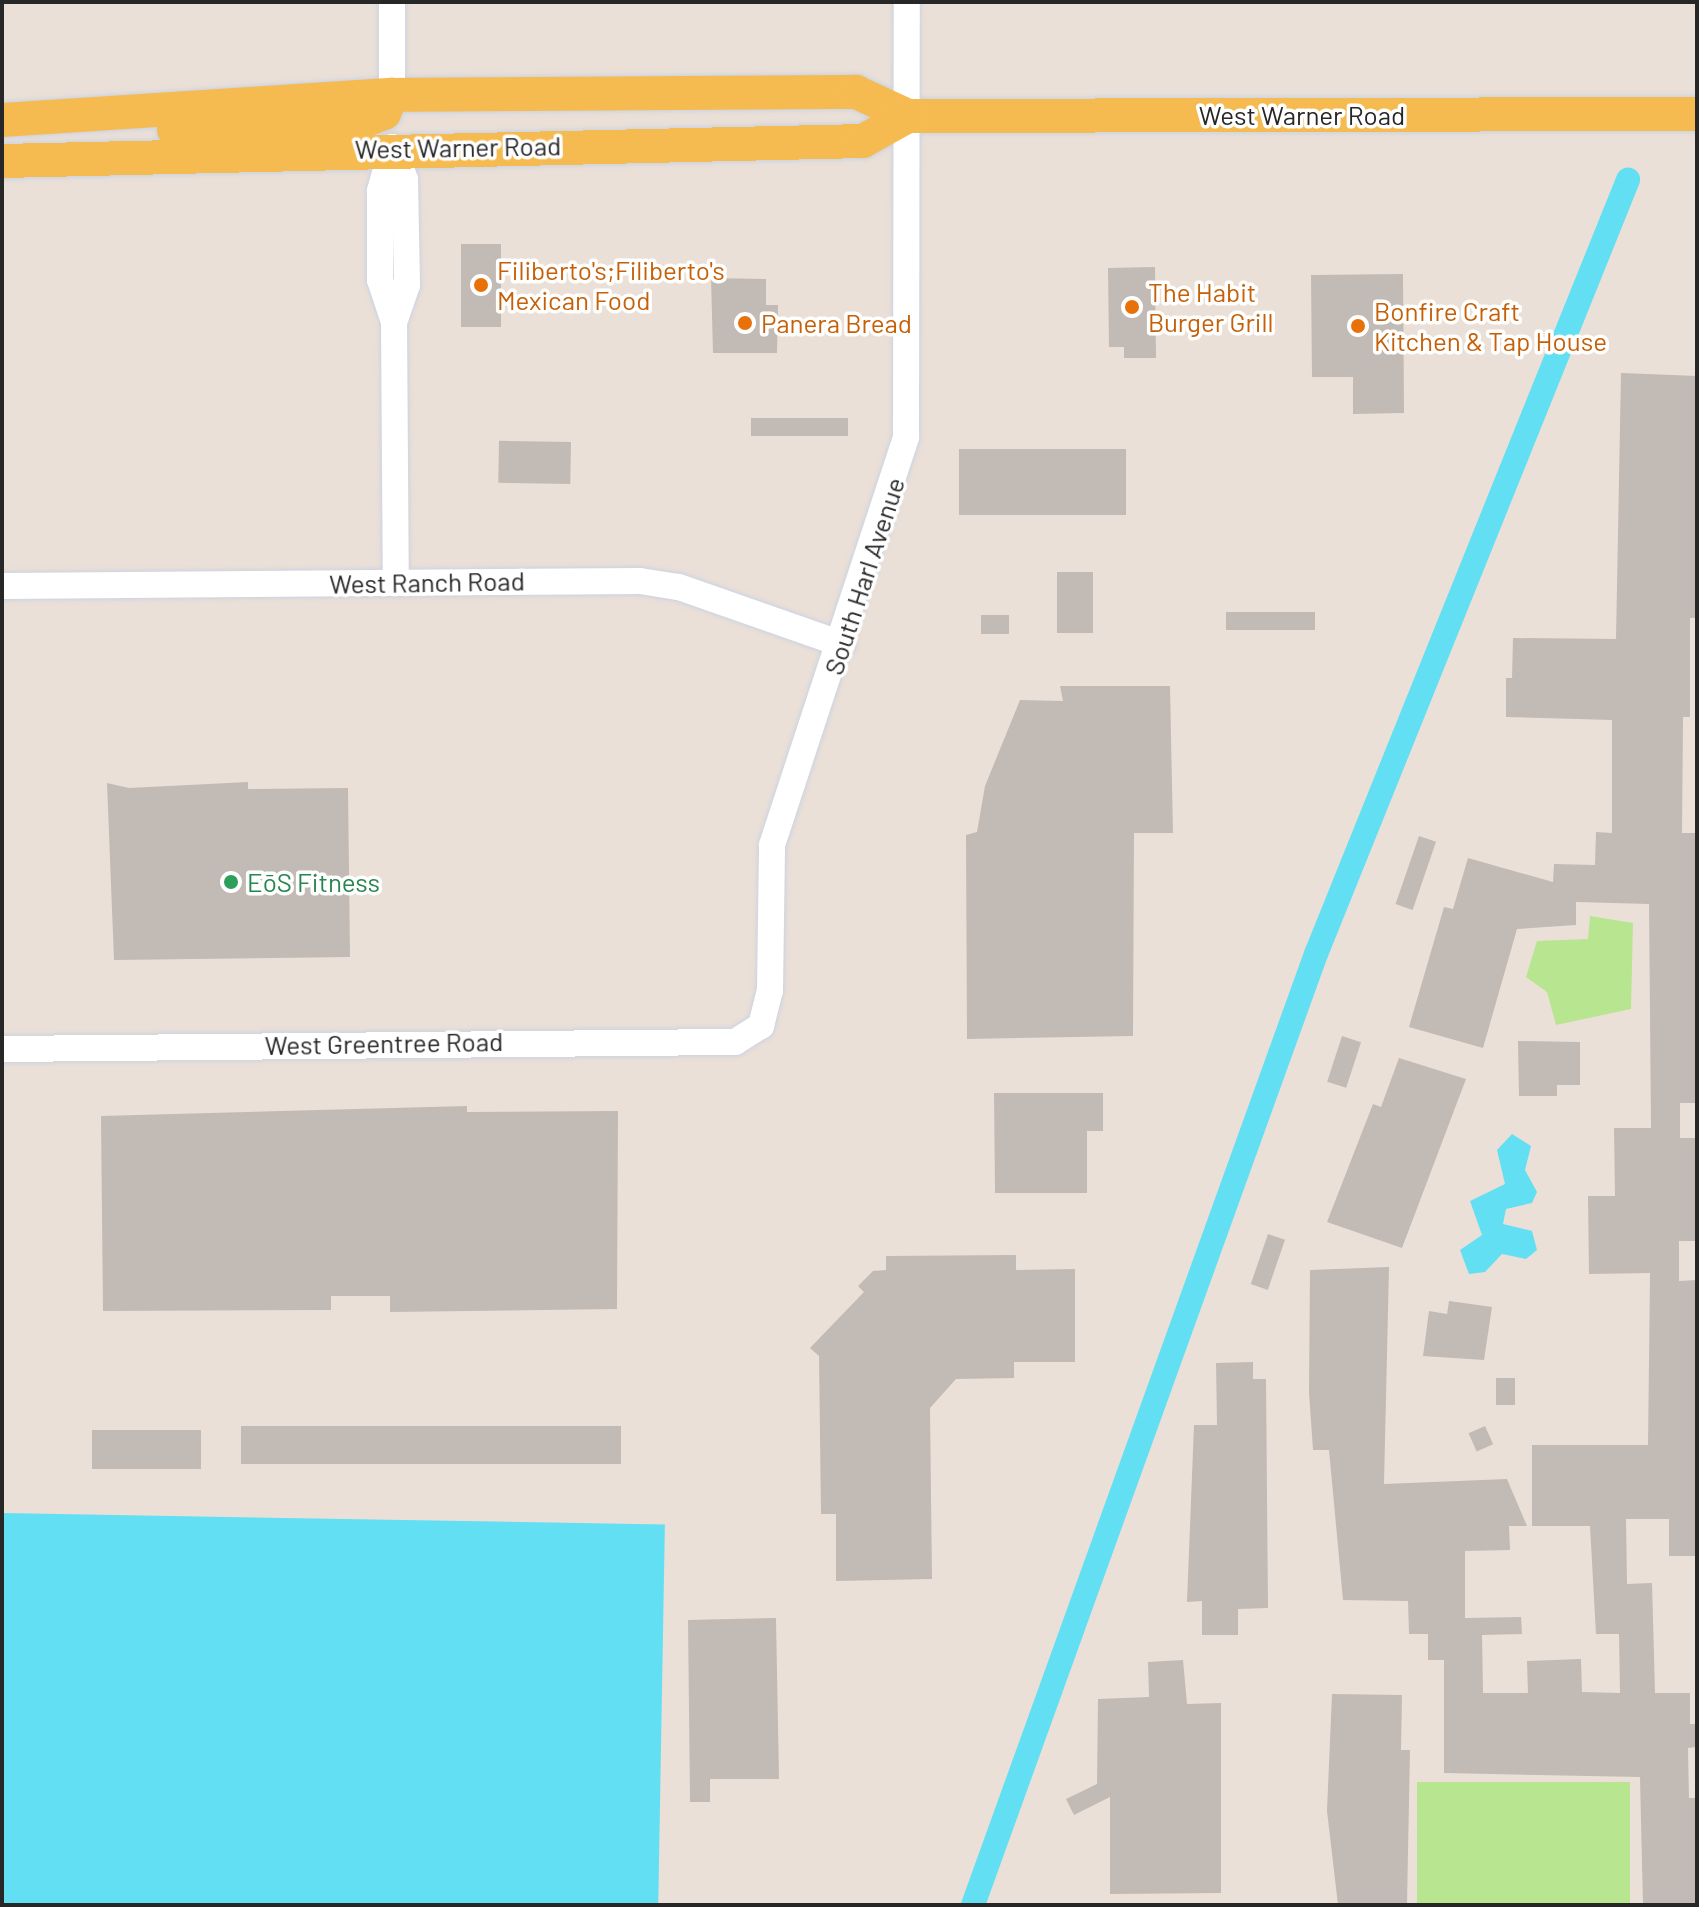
<!DOCTYPE html>
<meta charset="utf-8">
<style>
body{margin:0}
#map{position:relative;width:1699px;height:1907px;overflow:hidden;background:#ebe0d7;font-family:Barlow,sans-serif}
div>[style]{position:absolute}
.green>*{inset:0;background:#b7e590;transform-origin:0 0}
.water>*{inset:0;background:#63dff3;transform-origin:0 0}
.canal>*{height:24px;margin:-12px;padding:0 12px;transform-origin:12px;border-radius:12px;background:#63dff3}
.building>*{inset:0;background:#c2bab4;transform-origin:0 0}
.roads{filter:drop-shadow(0 0 2px #ccd3e1) drop-shadow(0 0 2px #ccd3e1)}
.minor>*{height:26px;margin:-13px;padding:0 13px;transform-origin:13px;border-radius:13px;background:#fff}
.major>*{height:34px;margin:-17px;padding:0 17px;transform-origin:17px;border-radius:17px;background:#f6bb50}
.dots>*{width:22px;height:22px;translate:-50% -50%;box-sizing:border-box;border:4px solid #fff;border-radius:50%}
span{translate:-50% -50%;white-space:nowrap;text-align:center;line-height:1.15;-webkit-text-stroke:7px #fff;paint-order:stroke}
.street-label{font-size:26px;color:#272727}
.food-label{font-size:26px;color:#c56008}
.left{translate:0 -50%;text-align:left}
.leisure-label{font-size:26px;color:#27864d}
.frame{position:absolute;inset:0;border:4px solid #272727;pointer-events:none}
</style>
<div id="map">
<div class="green">
<i style="clip-path:polygon(1590px 916px,1633px 923px,1631px 1009px,1556px 1025px,1547px 992px,1526px 977px,1537px 941px,1588px 939px)"></i>
<i style="left:1630px;top:1782px;width:123px;height:213px;rotate:90deg"></i>
</div>
<div class="water">
<i style="clip-path:polygon(1512px 1134px,1531px 1146px,1525px 1170px,1537px 1192px,1532px 1203px,1506px 1209px,1503px 1224px,1532px 1231px,1537px 1250px,1526px 1259px,1502px 1254px,1485px 1272px,1469px 1274px,1460px 1250px,1482px 1235px,1470px 1201px,1505px 1184px,1497px 1150px)"></i>
<i style="left:2px;top:1513px;width:663px;height:392px;rotate:1deg"></i>
</div>
<div class="canal">
<i style="left:973px;top:1905px;width:1011px;rotate:-70.17deg"></i>
<i style="left:1316px;top:954px;width:835px;rotate:-68.05deg"></i>
</div>
<div class="building">
<i style="left:461px;top:244px;width:40px;height:83px"></i>
<i style="clip-path:polygon(1155px 267px,1156px 358px,1124px 358px,1124px 347px,1109px 347px,1108px 268px)"></i>
<i style="clip-path:polygon(1403px 274px,1404px 413px,1353px 414px,1353px 377px,1312px 377px,1311px 275px)"></i>
<i style="clip-path:polygon(711px 278px,766px 279px,766px 305px,778px 305px,777px 353px,713px 353px)"></i>
<i style="clip-path:polygon(1621px 373px,1697px 376px,1697px 618px,1690px 618px,1690px 717px,1683px 717px,1682px 833px,1697px 833px,1697px 1103px,1680px 1103px,1680px 1138px,1695px 1138px,1697px 1241px,1679px 1241px,1679px 1281px,1697px 1280px,1697px 1556px,1669px 1556px,1669px 1519px,1626px 1519px,1627px 1584px,1652px 1583px,1655px 1693px,1690px 1693px,1690px 1724px,1696px 1724px,1697px 1747px,1688px 1748px,1689px 1798px,1697px 1798px,1697px 1905px,1643px 1905px,1640px 1777px,1444px 1773px,1444px 1660px,1428px 1660px,1428px 1634px,1409px 1634px,1408px 1601px,1343px 1600px,1329px 1450px,1313px 1450px,1309px 1392px,1310px 1270px,1389px 1267px,1384px 1484px,1507px 1479px,1527px 1526px,1509px 1526px,1510px 1550px,1465px 1551px,1465px 1618px,1521px 1617px,1522px 1634px,1482px 1635px,1483px 1693px,1528px 1693px,1527px 1661px,1581px 1659px,1582px 1692px,1620px 1693px,1619px 1634px,1596px 1634px,1590px 1526px,1532px 1526px,1532px 1445px,1648px 1445px,1650px 1273px,1589px 1274px,1588px 1196px,1615px 1196px,1614px 1128px,1651px 1128px,1649px 904px,1576px 902px,1576px 925px,1517px 929px,1483px 1048px,1409px 1027px,1444px 907px,1453px 909px,1468px 858px,1553px 882px,1554px 864px,1595px 865px,1596px 832px,1612px 833px,1612px 720px,1506px 717px,1506px 678px,1512px 678px,1513px 638px,1616px 639px)"></i>
<i style="left:848px;top:418px;width:18px;height:97px;rotate:90deg"></i>
<i style="left:571px;top:442px;width:42px;height:72px;rotate:91deg"></i>
<i style="left:1126px;top:449px;width:66px;height:167px;rotate:90deg"></i>
<i style="left:1057px;top:572px;width:36px;height:61px"></i>
<i style="left:1226px;top:612px;width:89px;height:18px"></i>
<i style="left:981px;top:615px;width:28px;height:19px"></i>
<i style="clip-path:polygon(1060px 686px,1170px 686px,1173px 833px,1134px 833px,1133px 1036px,967px 1039px,966px 835px,977px 832px,985px 786px,1020px 700px,1063px 701px)"></i>
<i style="clip-path:polygon(248px 782px,248px 789px,348px 788px,350px 957px,114px 960px,107px 783px,129px 788px)"></i>
<i style="left:1419px;top:836px;width:18px;height:72px;rotate:19deg"></i>
<i style="left:1342px;top:1036px;width:20px;height:48px;rotate:18deg"></i>
<i style="clip-path:polygon(1518px 1041px,1580px 1042px,1580px 1085px,1557px 1085px,1557px 1096px,1519px 1096px)"></i>
<i style="clip-path:polygon(1399px 1058px,1466px 1079px,1402px 1248px,1327px 1222px,1373px 1104px,1381px 1107px)"></i>
<i style="clip-path:polygon(994px 1093px,1103px 1093px,1103px 1131px,1087px 1131px,1087px 1193px,995px 1193px)"></i>
<i style="clip-path:polygon(467px 1106px,467px 1112px,618px 1111px,617px 1309px,390px 1312px,390px 1296px,331px 1296px,331px 1310px,103px 1311px,101px 1116px)"></i>
<i style="left:1268px;top:1234px;width:18px;height:53px;rotate:19deg"></i>
<i style="clip-path:polygon(1016px 1255px,1016px 1270px,1075px 1269px,1075px 1362px,1014px 1362px,1014px 1378px,956px 1379px,930px 1408px,932px 1579px,836px 1581px,836px 1514px,821px 1514px,819px 1356px,810px 1348px,864px 1292px,858px 1286px,873px 1271px,886px 1270px,886px 1256px)"></i>
<i style="clip-path:polygon(1449px 1301px,1492px 1307px,1484px 1360px,1423px 1356px,1429px 1311px,1447px 1314px)"></i>
<i style="clip-path:polygon(1253px 1362px,1253px 1379px,1266px 1379px,1268px 1608px,1238px 1609px,1238px 1635px,1202px 1635px,1202px 1601px,1187px 1602px,1194px 1425px,1217px 1425px,1216px 1363px)"></i>
<i style="left:1496px;top:1378px;width:19px;height:27px"></i>
<i style="left:621px;top:1426px;width:38px;height:380px;rotate:90deg"></i>
<i style="left:1485px;top:1426px;width:20px;height:18px;rotate:66deg"></i>
<i style="left:92px;top:1430px;width:109px;height:39px"></i>
<i style="clip-path:polygon(776px 1618px,779px 1779px,710px 1779px,710px 1802px,690px 1802px,688px 1620px)"></i>
<i style="clip-path:polygon(1183px 1660px,1187px 1704px,1221px 1703px,1221px 1893px,1110px 1894px,1110px 1797px,1074px 1815px,1066px 1799px,1097px 1784px,1098px 1699px,1149px 1697px,1148px 1662px)"></i>
<i style="clip-path:polygon(1332px 1694px,1402px 1695px,1401px 1750px,1410px 1750px,1407px 1905px,1338px 1905px,1327px 1811px)"></i>
</div>
<div class="roads">
<div class="minor">
<i style="left:392px;top:95px;width:93px;rotate:-90deg"></i>
<i style="left:392px;top:147px;width:46px;rotate:105.3deg"></i>
<i style="left:380px;top:191px;width:89px;rotate:90deg"></i>
<i style="left:380px;top:280px;width:44px;rotate:71.6deg"></i>
<i style="left:394px;top:322px;width:260px;rotate:89.6deg"></i>
<i style="left:392px;top:147px;width:35px;rotate:68deg"></i>
<i style="left:405px;top:180px;width:105px;rotate:88.9deg"></i>
<i style="left:407px;top:285px;width:39px;rotate:109deg"></i>
<i style="left:2px;top:586px;width:638px;rotate:-0.45deg"></i>
<i style="left:640px;top:581px;width:39px;rotate:9deg"></i>
<i style="left:679px;top:587px;width:173px;rotate:19.3deg"></i>
<i style="left:2px;top:1049px;width:733px;rotate:-0.55deg"></i>
<i style="left:735px;top:1042px;width:31px;rotate:-32deg"></i>
<i style="left:761px;top:1026px;width:36px;rotate:-76deg"></i>
<i style="left:770px;top:991px;width:146px;rotate:-89.2deg"></i>
<i style="left:772px;top:845px;width:429px;rotate:-71.8deg"></i>
<i style="left:906px;top:437px;width:435px;rotate:-89.9deg"></i>
</div>
<div class="major">
<i style="left:2px;top:120px;width:391px;rotate:-3.7deg"></i>
<i style="left:392px;top:95px;width:464px;rotate:-0.4deg"></i>
<i style="left:856px;top:92px;width:57px;rotate:24.8deg"></i>
<i style="left:908px;top:116px;width:789px;rotate:-0.15deg"></i>
<i style="left:174px;top:130px;width:183px;rotate:-2.2deg"></i>
<i style="left:357px;top:123px;width:29px;rotate:-20deg"></i>
<i style="left:384px;top:113px;width:20px;rotate:-66deg"></i>
<i style="left:2px;top:161px;width:861px;rotate:-1.33deg"></i>
<i style="left:863px;top:141px;width:51px;rotate:-29.1deg"></i>
</div>
</div>
<div class="dots">
<i style="left:481px;top:285px;background:#e8710a"></i>
<i style="left:1132px;top:307px;background:#e8710a"></i>
<i style="left:745px;top:323px;background:#e8710a"></i>
<i style="left:1358px;top:326px;background:#e8710a"></i>
<i style="left:231px;top:882px;background:#2e9e5b"></i>
</div>
<div class="street-label">
<span style="left:1302px;top:115px">West Warner Road</span>
<span style="left:458px;top:147px;rotate:-1deg">West Warner Road</span>
<span style="left:864px;top:576px;rotate:-72deg">South Harl Avenue</span>
<span style="left:427px;top:582px;rotate:-1deg">West Ranch Road</span>
<span style="left:384px;top:1043px;rotate:-1deg">West Greentree Road</span>
</div>
<div class="food-label">
<span class="left" style="left:497px;top:285px">Filiberto's;Filiberto's<br>Mexican Food</span>
<span class="left" style="left:1148px;top:307px">The Habit<br>Burger Grill</span>
<span class="left" style="left:1374px;top:326px">Bonfire Craft<br>Kitchen &amp; Tap House</span>
<span class="left" style="left:761px;top:323px">Panera Bread</span>
</div>
<div class="leisure-label">
<span class="left" style="left:247px;top:882px">EōS Fitness</span>
</div>
<div class="frame"></div>
</div>
